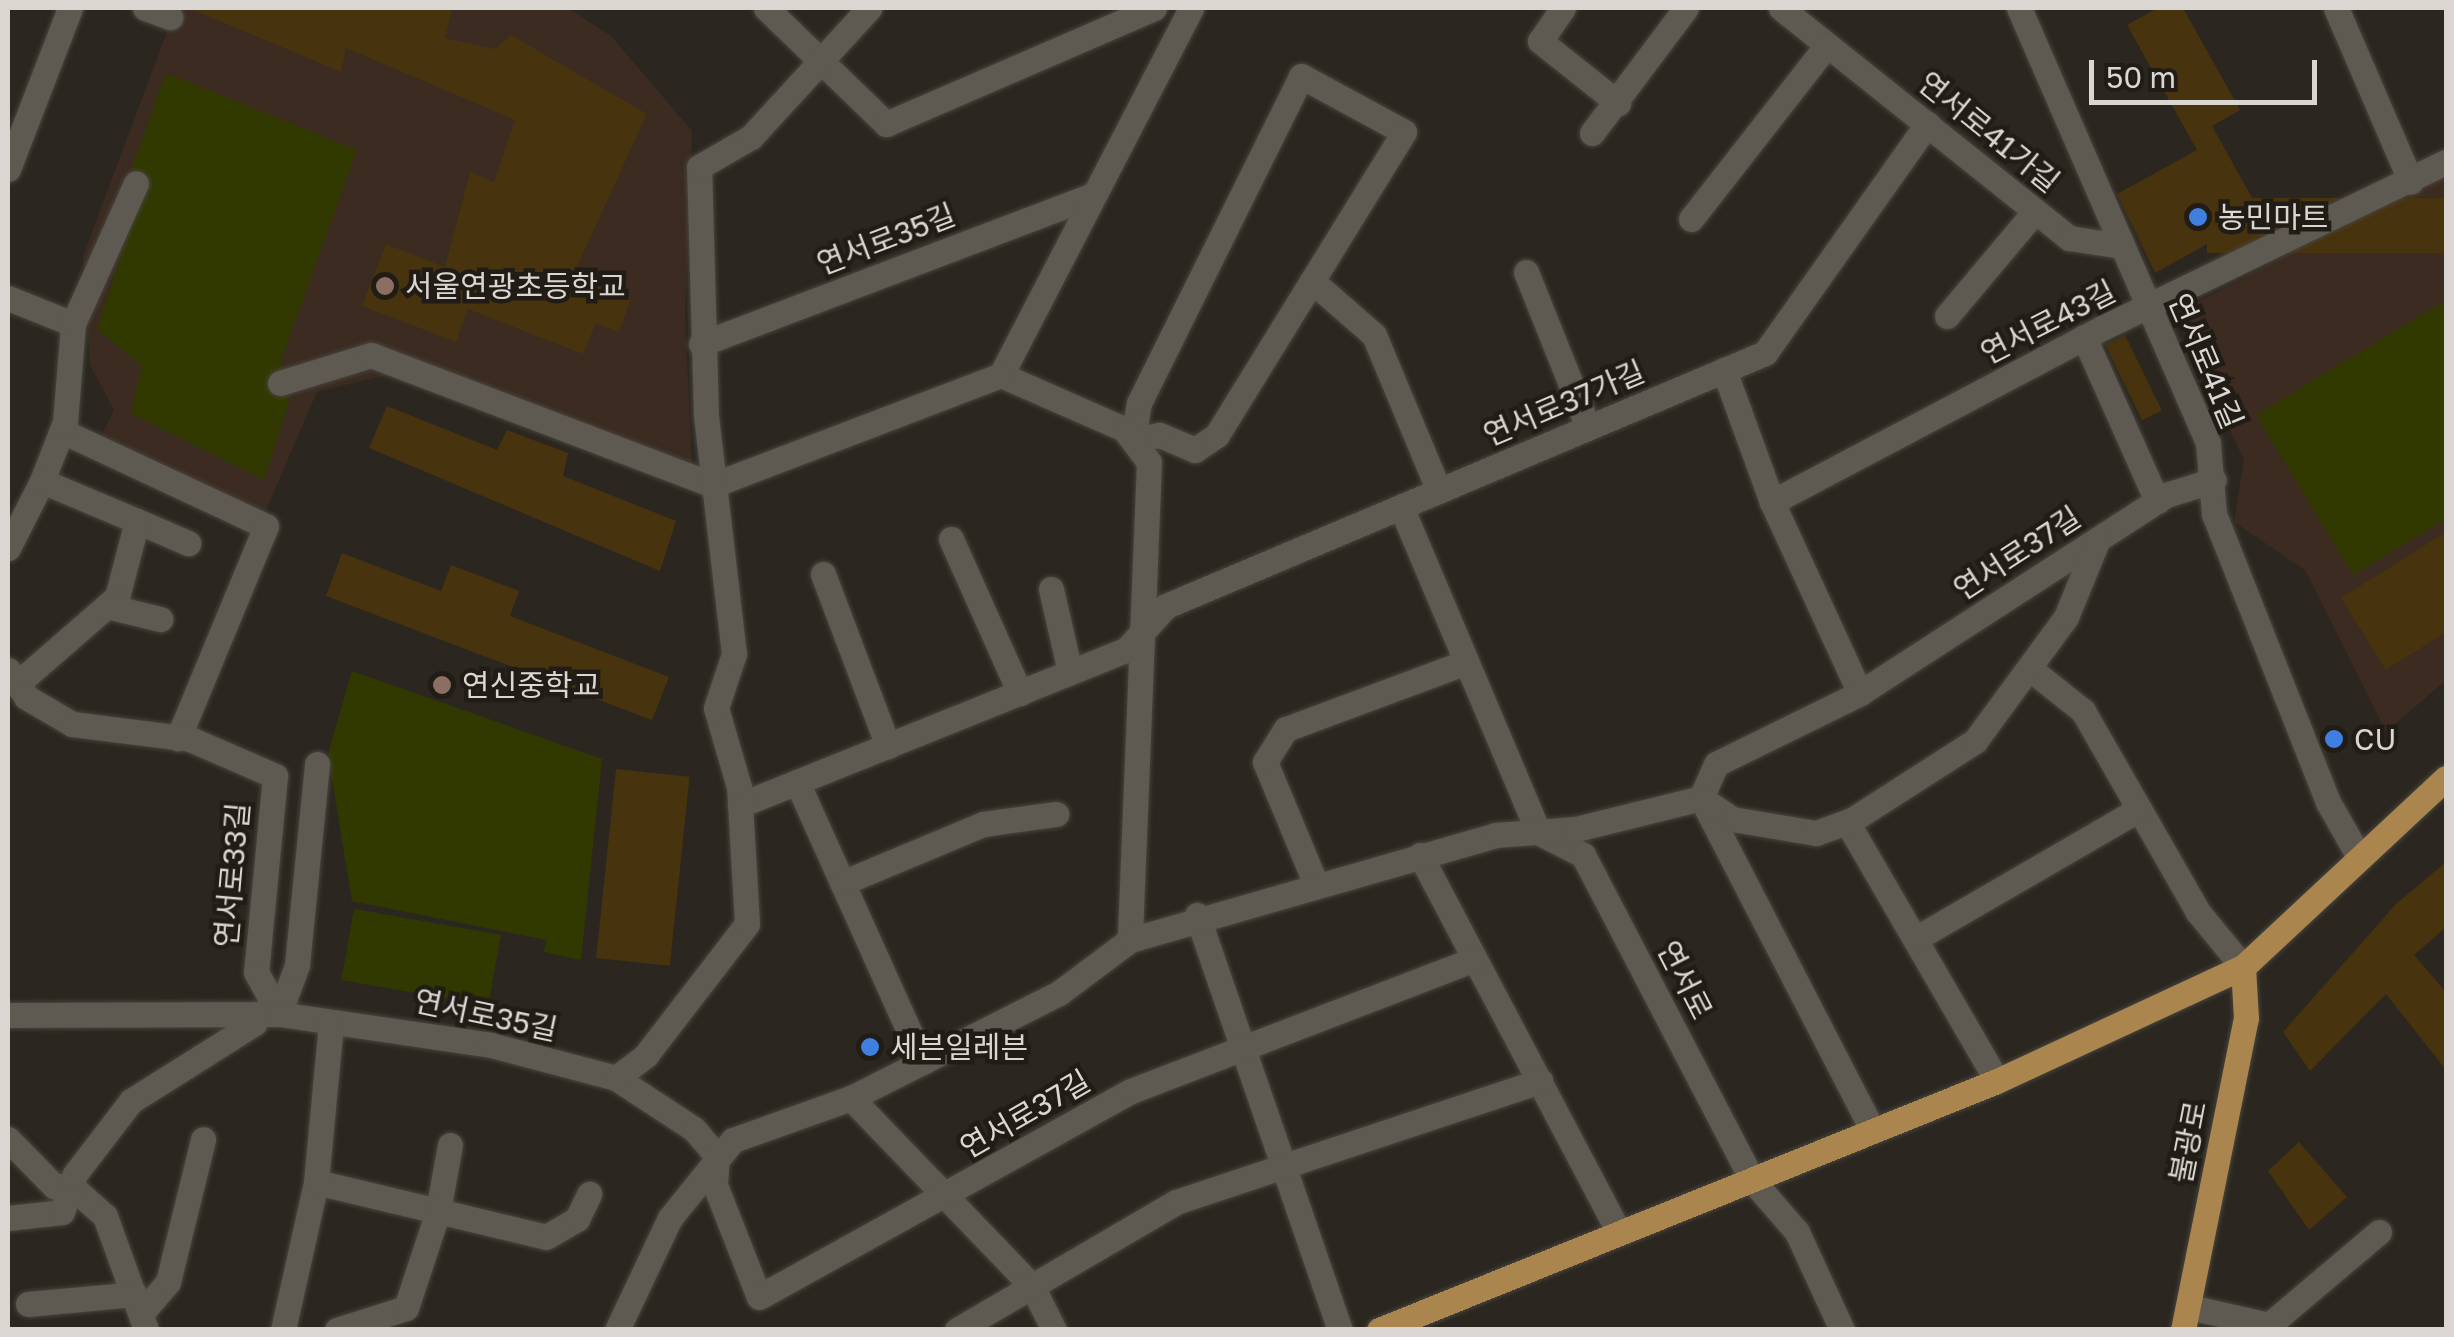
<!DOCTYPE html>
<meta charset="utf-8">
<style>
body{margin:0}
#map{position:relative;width:2454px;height:1337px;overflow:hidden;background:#2b2720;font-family:"Golos Text","Noto Sans KR",sans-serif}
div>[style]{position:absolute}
.education>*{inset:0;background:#3b2b20}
.green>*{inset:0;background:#323900;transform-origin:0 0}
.building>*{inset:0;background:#47330d;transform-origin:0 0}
.roads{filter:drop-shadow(0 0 2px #47443e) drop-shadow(0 0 2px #47443e)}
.minor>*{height:25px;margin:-12.5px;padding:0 12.5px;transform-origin:12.5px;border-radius:12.5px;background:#5e5951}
.major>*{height:25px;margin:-12.5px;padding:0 12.5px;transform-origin:12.5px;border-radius:12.5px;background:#ab854e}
.dots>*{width:28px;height:28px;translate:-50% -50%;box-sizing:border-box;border:5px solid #211d16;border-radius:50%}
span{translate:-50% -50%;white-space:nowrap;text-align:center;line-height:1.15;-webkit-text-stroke:9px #211d16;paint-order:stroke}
.street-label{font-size:30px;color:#dad7d3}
.poi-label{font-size:30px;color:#dad7d3}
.left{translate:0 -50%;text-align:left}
.frame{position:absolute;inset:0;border:10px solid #dad7d3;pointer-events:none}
.scale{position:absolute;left:2089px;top:60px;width:228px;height:45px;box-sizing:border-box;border:5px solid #dad7d3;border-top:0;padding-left:12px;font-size:30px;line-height:35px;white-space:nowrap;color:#dad7d3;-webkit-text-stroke:8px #211d16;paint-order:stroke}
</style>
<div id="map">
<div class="education">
<i style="clip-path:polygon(176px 8px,568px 8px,611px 36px,692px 131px,685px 317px,693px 482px,551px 419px,387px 375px,317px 392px,266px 510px,96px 446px,114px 410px,90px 365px,83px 256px)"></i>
<i style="clip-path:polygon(2446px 171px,2446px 680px,2386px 732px,2305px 570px,2234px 522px,2244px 460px,2175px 314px)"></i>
</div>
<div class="green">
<i style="clip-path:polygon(166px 73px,357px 150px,281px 360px,290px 398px,264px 480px,130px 413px,142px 366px,97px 329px,146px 181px,130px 173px)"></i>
<i style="clip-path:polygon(2446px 300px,2446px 519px,2353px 575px,2256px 415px)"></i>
<i style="clip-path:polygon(352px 671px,602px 759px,581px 960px,544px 952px,546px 940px,352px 901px,328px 754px)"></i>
<i style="left:354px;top:909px;width:149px;height:72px;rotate:10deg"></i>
</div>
<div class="building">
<i style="clip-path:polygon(189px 8px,452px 8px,445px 38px,495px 49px,511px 35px,647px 114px,574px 273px,631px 298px,619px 332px,596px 323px,583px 354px,468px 309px,456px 342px,362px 306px,386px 244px,445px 267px,470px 172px,494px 182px,515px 120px,346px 48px,341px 72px)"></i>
<i style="clip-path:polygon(2158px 8px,2183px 8px,2240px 110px,2212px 126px,2261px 214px,2155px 273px,2117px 194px,2197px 150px,2127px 25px)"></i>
<i style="left:2446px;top:198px;width:55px;height:239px;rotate:90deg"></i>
<i style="left:2125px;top:335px;width:84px;height:22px;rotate:64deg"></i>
<i style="clip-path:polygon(387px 406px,497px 450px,507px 430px,568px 453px,563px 476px,676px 521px,660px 571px,369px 448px)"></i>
<i style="clip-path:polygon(2446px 532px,2446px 632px,2386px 670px,2341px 598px)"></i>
<i style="clip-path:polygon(342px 553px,441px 591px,451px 565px,519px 591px,510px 616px,669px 677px,652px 720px,326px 596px)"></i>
<i style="left:616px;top:769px;width:74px;height:190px;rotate:6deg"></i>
<i style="clip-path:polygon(2446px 862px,2446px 927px,2414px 955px,2446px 992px,2446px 1070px,2386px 994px,2310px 1071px,2283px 1032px,2396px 904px)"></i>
<i style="clip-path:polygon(2299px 1142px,2347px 1197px,2309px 1230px,2268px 1171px)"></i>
</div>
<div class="roads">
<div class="minor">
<i style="left:145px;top:8px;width:27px;rotate:20deg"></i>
<i style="left:766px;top:8px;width:167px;rotate:44deg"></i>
<i style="left:886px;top:124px;width:292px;rotate:-23.4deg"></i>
<i style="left:1563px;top:8px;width:40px;rotate:124.9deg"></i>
<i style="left:1540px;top:41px;width:100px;rotate:38.5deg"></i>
<i style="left:1781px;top:8px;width:369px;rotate:38.6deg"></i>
<i style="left:2069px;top:238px;width:53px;rotate:8.7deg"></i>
<i style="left:2019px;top:8px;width:474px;rotate:66.5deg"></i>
<i style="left:2208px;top:443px;width:71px;rotate:85.2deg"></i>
<i style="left:2214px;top:514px;width:310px;rotate:68.4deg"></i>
<i style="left:2328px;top:802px;width:61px;rotate:60.5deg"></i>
<i style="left:2336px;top:8px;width:189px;rotate:66.7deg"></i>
<i style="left:1301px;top:76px;width:117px;rotate:28.5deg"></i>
<i style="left:1404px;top:132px;width:356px;rotate:121.7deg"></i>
<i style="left:1217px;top:435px;width:27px;rotate:146deg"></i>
<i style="left:1195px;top:450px;width:39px;rotate:-157deg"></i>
<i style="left:1159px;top:435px;width:26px;rotate:169deg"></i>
<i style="left:1133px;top:440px;width:37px;rotate:-81deg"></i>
<i style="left:1139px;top:403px;width:365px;rotate:-63.6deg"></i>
<i style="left:1592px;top:133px;width:156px;rotate:-53.1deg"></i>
<i style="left:8px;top:169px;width:173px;rotate:-68.9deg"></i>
<i style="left:1691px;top:219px;width:221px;rotate:-52deg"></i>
<i style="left:1526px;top:272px;width:167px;rotate:68.2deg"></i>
<i style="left:1312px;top:281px;width:82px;rotate:41.1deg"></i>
<i style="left:1374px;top:335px;width:169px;rotate:67.4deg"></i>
<i style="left:8px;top:298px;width:70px;rotate:21.8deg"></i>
<i style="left:1947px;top:316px;width:137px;rotate:-50deg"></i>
<i style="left:2084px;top:337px;width:180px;rotate:66deg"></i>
<i style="left:701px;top:344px;width:419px;rotate:-20.8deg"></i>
<i style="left:1724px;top:370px;width:140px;rotate:70deg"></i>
<i style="left:1772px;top:502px;width:210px;rotate:65.3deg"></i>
<i style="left:1001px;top:375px;width:134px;rotate:23.7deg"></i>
<i style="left:1124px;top:429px;width:41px;rotate:52.9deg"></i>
<i style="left:1149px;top:462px;width:478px;rotate:92.3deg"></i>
<i style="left:1001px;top:375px;width:413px;rotate:-62.6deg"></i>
<i style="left:280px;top:383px;width:95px;rotate:-17.1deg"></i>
<i style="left:371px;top:355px;width:366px;rotate:20.8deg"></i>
<i style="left:713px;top:485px;width:308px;rotate:-20.9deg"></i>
<i style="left:62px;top:431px;width:225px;rotate:25deg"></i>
<i style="left:266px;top:526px;width:230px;rotate:112.5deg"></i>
<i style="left:42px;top:481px;width:63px;rotate:-68.7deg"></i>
<i style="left:65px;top:422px;width:98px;rotate:-85.3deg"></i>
<i style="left:73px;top:324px;width:154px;rotate:-65.9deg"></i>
<i style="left:1772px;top:502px;width:375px;rotate:-27.8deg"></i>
<i style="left:2104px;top:327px;width:380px;rotate:-25.8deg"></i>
<i style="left:1401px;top:507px;width:353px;rotate:67.1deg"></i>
<i style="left:1538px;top:832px;width:51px;rotate:27.1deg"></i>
<i style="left:1583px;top:855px;width:366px;rotate:62.5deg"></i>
<i style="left:1752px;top:1180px;width:69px;rotate:49.1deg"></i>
<i style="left:1797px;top:1232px;width:108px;rotate:65.3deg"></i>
<i style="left:137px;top:521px;width:56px;rotate:23.3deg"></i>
<i style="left:951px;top:539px;width:169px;rotate:65.9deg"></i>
<i style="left:8px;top:548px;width:75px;rotate:-63.1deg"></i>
<i style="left:42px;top:481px;width:103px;rotate:22.8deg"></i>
<i style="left:137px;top:521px;width:79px;rotate:104.7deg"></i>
<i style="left:117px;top:597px;width:133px;rotate:139deg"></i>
<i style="left:823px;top:574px;width:184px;rotate:69.3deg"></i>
<i style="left:1051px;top:589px;width:85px;rotate:77.1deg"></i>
<i style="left:107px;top:606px;width:55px;rotate:13.8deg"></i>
<i style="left:2029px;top:668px;width:69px;rotate:38.5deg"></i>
<i style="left:2083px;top:711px;width:232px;rotate:60.2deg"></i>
<i style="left:2198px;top:912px;width:71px;rotate:50.7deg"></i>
<i style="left:8px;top:670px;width:32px;rotate:56deg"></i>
<i style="left:26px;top:697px;width:53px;rotate:30.4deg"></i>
<i style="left:72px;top:724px;width:119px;rotate:7.2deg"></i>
<i style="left:190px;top:739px;width:93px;rotate:23.5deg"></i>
<i style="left:275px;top:776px;width:197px;rotate:95.5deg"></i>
<i style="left:256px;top:972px;width:48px;rotate:61.3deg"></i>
<i style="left:279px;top:1014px;width:52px;rotate:-69.8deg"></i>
<i style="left:297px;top:965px;width:202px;rotate:-84.3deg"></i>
<i style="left:797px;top:782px;width:307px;rotate:65.8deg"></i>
<i style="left:740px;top:805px;width:416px;rotate:-21.9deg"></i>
<i style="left:1126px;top:650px;width:59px;rotate:-47.7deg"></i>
<i style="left:1166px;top:606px;width:650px;rotate:-22.9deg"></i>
<i style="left:1765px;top:353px;width:281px;rotate:-54.7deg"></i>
<i style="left:1847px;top:822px;width:299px;rotate:59.9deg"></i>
<i style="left:1420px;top:855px;width:427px;rotate:62.2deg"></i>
<i style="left:1315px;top:882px;width:130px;rotate:-112.6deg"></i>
<i style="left:1265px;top:762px;width:39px;rotate:-58deg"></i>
<i style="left:1286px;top:729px;width:192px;rotate:-20.4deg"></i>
<i style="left:842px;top:883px;width:153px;rotate:-22.7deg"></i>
<i style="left:983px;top:824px;width:74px;rotate:-7.8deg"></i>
<i style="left:1197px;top:915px;width:439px;rotate:71deg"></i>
<i style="left:1915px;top:939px;width:259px;rotate:-30.1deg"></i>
<i style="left:8px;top:1015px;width:271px;rotate:-0.2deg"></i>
<i style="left:279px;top:1014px;width:214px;rotate:8.3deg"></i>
<i style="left:491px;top:1045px;width:129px;rotate:14.8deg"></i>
<i style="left:616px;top:1078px;width:93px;rotate:33.2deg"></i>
<i style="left:694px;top:1129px;width:35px;rotate:50deg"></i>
<i style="left:616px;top:1078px;width:38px;rotate:-37deg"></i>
<i style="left:646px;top:1055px;width:165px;rotate:-52.4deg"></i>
<i style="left:747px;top:924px;width:137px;rotate:-93.3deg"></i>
<i style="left:739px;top:787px;width:82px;rotate:-106.2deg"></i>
<i style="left:716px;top:708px;width:57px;rotate:-71.6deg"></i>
<i style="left:734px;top:654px;width:241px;rotate:-96.7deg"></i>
<i style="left:706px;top:415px;width:248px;rotate:-91.6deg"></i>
<i style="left:699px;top:167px;width:60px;rotate:-30deg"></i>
<i style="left:751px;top:137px;width:175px;rotate:-47.5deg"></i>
<i style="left:851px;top:1098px;width:261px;rotate:46.1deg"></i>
<i style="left:1032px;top:1286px;width:49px;rotate:63.4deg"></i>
<i style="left:1873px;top:1131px;width:375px;rotate:-117.3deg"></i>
<i style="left:1701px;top:798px;width:37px;rotate:-66deg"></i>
<i style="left:1716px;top:764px;width:161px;rotate:-26.2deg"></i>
<i style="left:1860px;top:693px;width:364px;rotate:-32.9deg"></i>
<i style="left:2166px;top:495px;width:50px;rotate:-17.4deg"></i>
<i style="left:8px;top:1139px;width:66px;rotate:45.6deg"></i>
<i style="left:54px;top:1186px;width:17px"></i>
<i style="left:71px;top:1186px;width:45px;rotate:41.4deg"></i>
<i style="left:105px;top:1216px;width:121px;rotate:70.2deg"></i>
<i style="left:717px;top:1156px;width:29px;rotate:94deg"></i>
<i style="left:715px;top:1185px;width:120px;rotate:68.6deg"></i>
<i style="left:759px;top:1297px;width:425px;rotate:-29deg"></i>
<i style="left:1131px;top:1091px;width:368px;rotate:-21deg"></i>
<i style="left:316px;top:1182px;width:125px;rotate:13.4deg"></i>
<i style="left:438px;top:1211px;width:67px;rotate:-79.7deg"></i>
<i style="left:8px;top:1218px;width:54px;rotate:-6.3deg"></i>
<i style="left:62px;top:1212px;width:40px;rotate:-71.1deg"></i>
<i style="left:75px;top:1174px;width:92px;rotate:-52.5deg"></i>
<i style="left:131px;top:1101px;width:146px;rotate:-32.2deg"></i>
<i style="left:28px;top:1304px;width:107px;rotate:-5.3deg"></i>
<i style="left:2189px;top:1307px;width:82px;rotate:12.7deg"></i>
<i style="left:2269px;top:1325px;width:144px;rotate:-40.2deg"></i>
<i style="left:141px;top:1314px;width:42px;rotate:-49.8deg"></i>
<i style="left:168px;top:1282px;width:147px;rotate:-76.2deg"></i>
<i style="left:283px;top:1330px;width:152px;rotate:-77.4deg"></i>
<i style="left:316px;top:1182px;width:160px;rotate:-84.6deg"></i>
<i style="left:337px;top:1330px;width:72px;rotate:-17.7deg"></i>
<i style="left:406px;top:1308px;width:102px;rotate:-71.7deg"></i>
<i style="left:438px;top:1211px;width:111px;rotate:13.5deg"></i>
<i style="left:546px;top:1237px;width:36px;rotate:-30deg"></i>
<i style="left:577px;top:1219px;width:28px;rotate:-64deg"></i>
<i style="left:617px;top:1330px;width:124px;rotate:-64.7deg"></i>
<i style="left:670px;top:1218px;width:100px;rotate:-51.1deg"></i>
<i style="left:733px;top:1140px;width:125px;rotate:-19.6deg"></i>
<i style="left:851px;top:1098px;width:233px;rotate:-26.8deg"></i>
<i style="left:1059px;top:993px;width:89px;rotate:-36.7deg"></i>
<i style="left:1130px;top:940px;width:380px;rotate:-16deg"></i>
<i style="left:1495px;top:835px;width:81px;rotate:-4.2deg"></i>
<i style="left:1576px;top:829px;width:129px;rotate:-13.9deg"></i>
<i style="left:1701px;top:798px;width:37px;rotate:34deg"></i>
<i style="left:1732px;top:819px;width:85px;rotate:9.5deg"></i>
<i style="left:1816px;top:833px;width:38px;rotate:-20deg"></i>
<i style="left:1852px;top:820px;width:146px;rotate:-32.7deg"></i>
<i style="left:1975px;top:741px;width:154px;rotate:-53.7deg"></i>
<i style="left:2066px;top:617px;width:84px;rotate:-67.7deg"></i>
<i style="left:957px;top:1330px;width:254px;rotate:-30.3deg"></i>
<i style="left:1176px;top:1202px;width:384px;rotate:-18.4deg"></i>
</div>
<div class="major">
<i style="left:1379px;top:1330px;width:666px;rotate:-21.95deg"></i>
<i style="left:1997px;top:1081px;width:271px;rotate:-24.9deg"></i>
<i style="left:2243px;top:967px;width:277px;rotate:-43deg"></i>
<i style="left:2183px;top:1330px;width:318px;rotate:-78.6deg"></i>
<i style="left:2246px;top:1018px;width:51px;rotate:-93.4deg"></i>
</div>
</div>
<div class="dots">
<i style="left:2198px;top:217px;background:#3f7fe0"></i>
<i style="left:385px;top:286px;background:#8d6e63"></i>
<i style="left:442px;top:685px;background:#8d6e63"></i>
<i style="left:2334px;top:739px;background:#3f7fe0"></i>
<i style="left:870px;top:1047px;background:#3f7fe0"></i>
</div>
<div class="street-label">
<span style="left:1989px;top:132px;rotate:39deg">연서로41가길</span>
<span style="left:886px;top:239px;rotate:-21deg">연서로35길</span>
<span style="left:2048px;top:322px;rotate:-27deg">연서로43길</span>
<span style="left:2206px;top:361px;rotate:67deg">연서로41길</span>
<span style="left:1564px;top:403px;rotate:-23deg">연서로37가길</span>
<span style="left:2017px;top:553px;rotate:-33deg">연서로37길</span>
<span style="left:232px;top:875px;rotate:-85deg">연서로33길</span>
<span style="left:1685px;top:980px;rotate:63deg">연서로</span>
<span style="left:486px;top:1015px;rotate:12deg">연서로35길</span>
<span style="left:1025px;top:1114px;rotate:-30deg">연서로37길</span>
<span style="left:2188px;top:1142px;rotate:-79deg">불광로</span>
</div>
<div class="poi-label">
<span class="left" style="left:2218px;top:217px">농민마트</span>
<span class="left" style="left:405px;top:286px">서울연광초등학교</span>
<span class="left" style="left:462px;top:685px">연신중학교</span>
<span class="left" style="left:2354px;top:739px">CU</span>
<span class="left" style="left:890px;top:1047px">세븐일레븐</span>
</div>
<div class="frame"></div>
<div class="scale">50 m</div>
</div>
